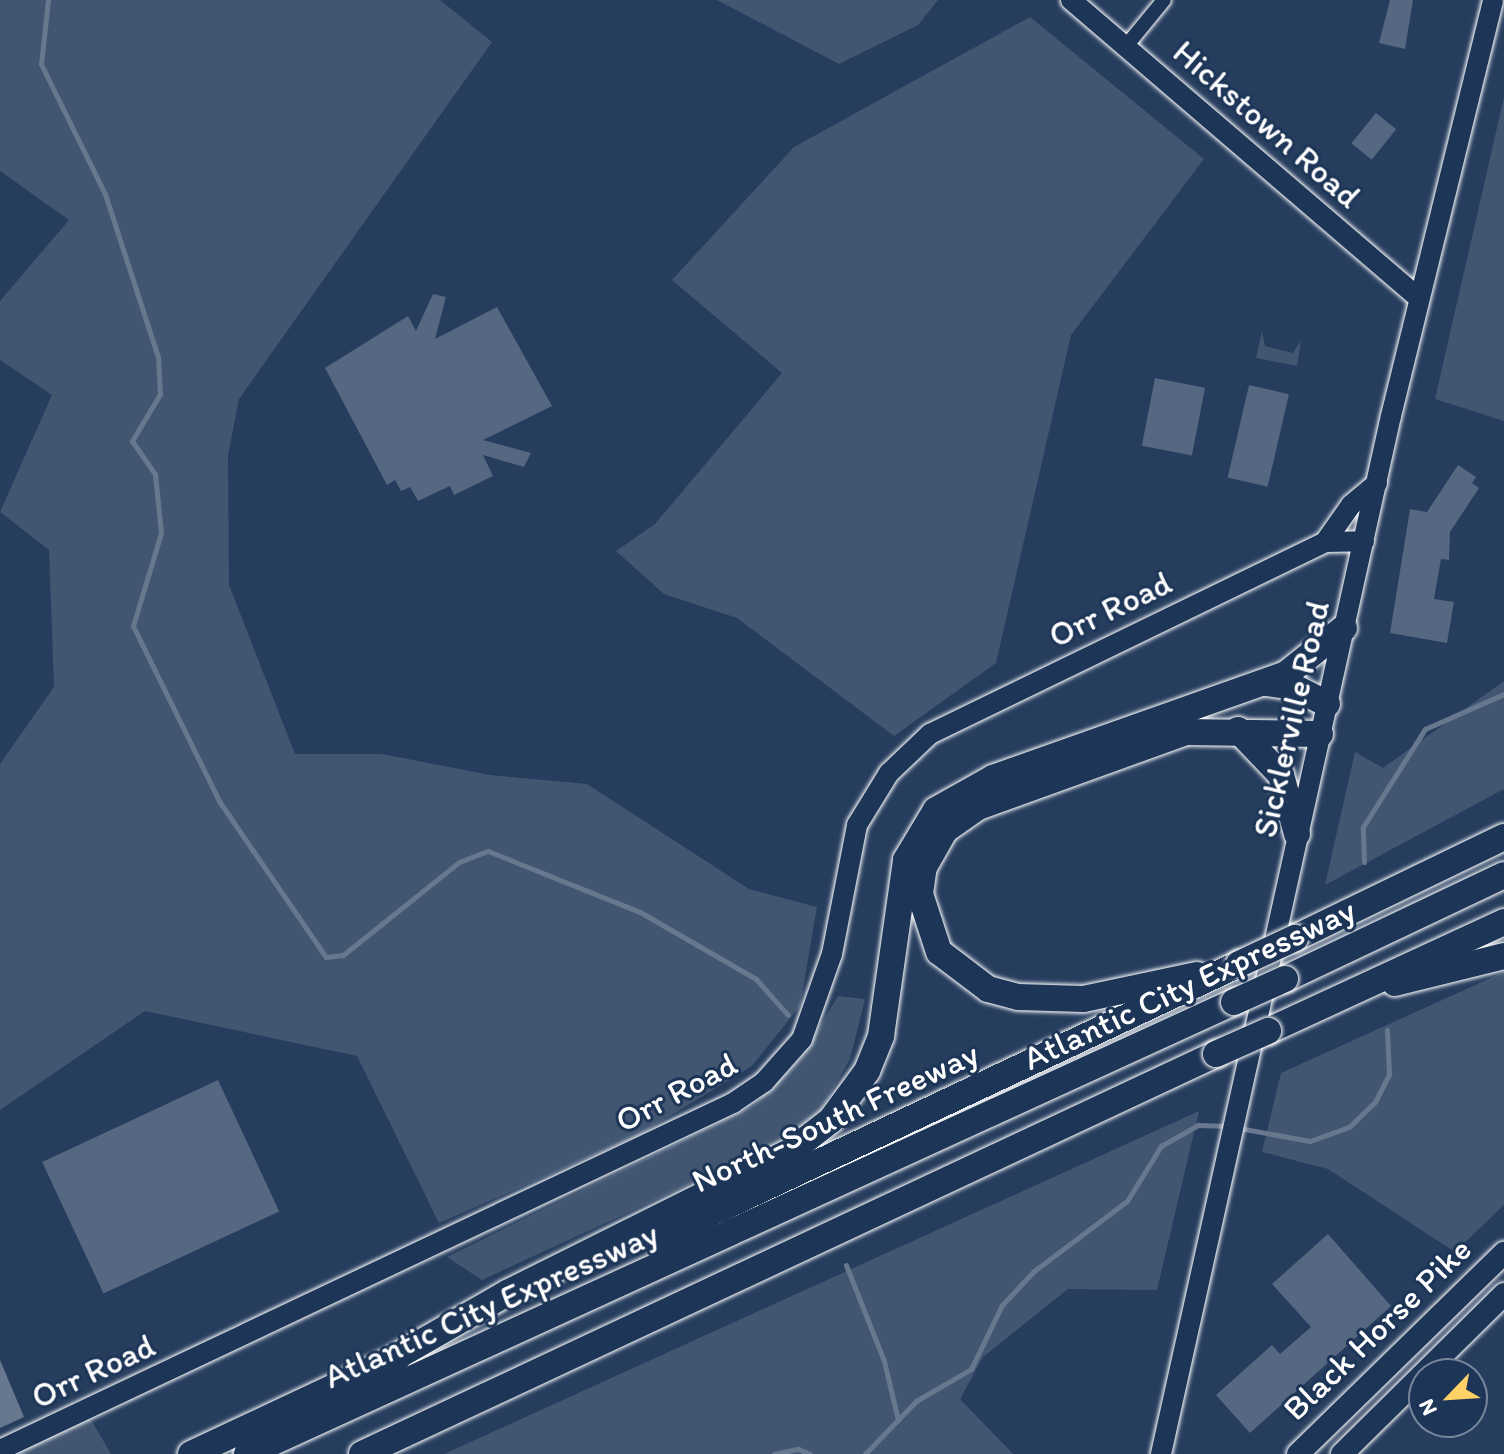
<!DOCTYPE html>
<style>
body{margin:0}
#map{position:relative;width:1504px;height:1454px;overflow:hidden;background:#263d5e;font-family:Itim,sans-serif}
div>[style]{position:absolute}
.green>*{inset:0;background:#425672}
.water>*{inset:0;background:#67788e}
.stream>*{height:5px;margin:-2.5px;padding:0 2.5px;transform-origin:2.5px;border-radius:2.5px;background:#67788e}
.building>*{inset:0;background:#556781;transform-origin:0 0}
.roads{filter:drop-shadow(0 0 2px #fff) drop-shadow(0 0 2px #fff)}
.street>*{height:14px;margin:-7px;padding:0 7px;transform-origin:7px;border-radius:7px;background:#1d3557}
.secondary>*{height:20px;margin:-10px;padding:0 10px;transform-origin:10px;border-radius:10px;background:#1d3557}
.primary>*{height:22px;margin:-11px;padding:0 11px;transform-origin:11px;border-radius:11px;background:#1d3557}
.highway>*{height:26px;margin:-13px;padding:0 13px;transform-origin:13px;border-radius:13px;background:#1d3557}
.bridges{filter:drop-shadow(0 0 2px #fff) drop-shadow(0 0 2px #fff)}
.highway-bridge>*{height:26px;margin:-13px;padding:0 13px;transform-origin:13px;border-radius:13px;background:#1d3557}
span{translate:-50% -50%;white-space:nowrap;text-align:center;line-height:1.15;-webkit-text-stroke:6px #1d3557;paint-order:stroke}
.street-label{font-size:34px;color:#fff}
.north{position:absolute;left:1408px;top:1358px;width:80px;height:80px;box-sizing:border-box;background:#1d3557;border:2px solid #77869a;border-radius:50%;rotate:245deg;font-size:22px;font-weight:700;line-height:32px;text-align:center;color:#fff}
.north::after{content:'';display:block;margin:auto;width:28px;height:36px;background:#ffd166;clip-path:polygon(50% 0,100% 100%,50% 72%,0 100%)}
</style>
<div id="map">
<div class="green">
<i style="clip-path:polygon(0 0,440px 0,492px 42px,239px 399px,228px 456px,229px 585px,295px 754px,382px 754px,490px 775px,587px 784px,749px 889px,817px 907px,800px 1006px,752px 1066px,639px 1135px,439px 1223px,357px 1056px,145px 1011px,0 1110px,0 764px,54px 687px,49px 550px,0 512px,52px 395px,0 360px,0 301px,69px 220px,0 171px)"></i>
<i style="clip-path:polygon(717px 0,938px 0,918px 25px,839px 64px)"></i>
<i style="clip-path:polygon(1030px 17px,1204px 159px,1071px 335px,996px 663px,894px 736px,737px 618px,664px 594px,616px 551px,655px 524px,782px 373px,672px 280px,794px 147px)"></i>
<i style="clip-path:polygon(1504px 97px,1504px 421px,1435px 399px)"></i>
<i style="clip-path:polygon(1262px 331px,1265px 346px,1293px 353px,1301px 340px,1297px 366px,1256px 358px)"></i>
<i style="clip-path:polygon(1504px 681px,1504px 789px,1325px 885px,1355px 752px,1383px 768px)"></i>
<i style="clip-path:polygon(1504px 972px,1504px 1205px,1455px 1252px,1328px 1169px,1262px 1152px,1281px 1073px)"></i>
<i style="clip-path:polygon(838px 996px,865px 999px,850px 1059px,822px 1108px,783px 1141px,482px 1280px,447px 1257px,753px 1106px,800px 1059px)"></i>
<i style="clip-path:polygon(1199px 1111px,1157px 1290px,1068px 1289px,983px 1357px,960px 1399px,1013px 1454px,444px 1454px)"></i>
<i style="clip-path:polygon(90px 1418px,111px 1454px,13px 1454px)"></i>
</div>
<div class="water">
<i style="clip-path:polygon(0 1360px,24px 1417px,0 1428px)"></i>
</div>
<div class="stream">
<i style="left:48px;top:0;width:64px;rotate:96.2deg"></i>
<i style="left:41px;top:64px;width:145px;rotate:63.8deg"></i>
<i style="left:105px;top:194px;width:171px;rotate:72deg"></i>
<i style="left:158px;top:357px;width:37px;rotate:87deg"></i>
<i style="left:160px;top:394px;width:55px;rotate:120.8deg"></i>
<i style="left:132px;top:441px;width:40px;rotate:55.1deg"></i>
<i style="left:155px;top:474px;width:59px;rotate:84.2deg"></i>
<i style="left:161px;top:533px;width:97px;rotate:106.8deg"></i>
<i style="left:133px;top:626px;width:195px;rotate:63.8deg"></i>
<i style="left:219px;top:801px;width:189px;rotate:55.6deg"></i>
<i style="left:326px;top:957px;width:17px;rotate:-7deg"></i>
<i style="left:343px;top:955px;width:149px;rotate:-38.7deg"></i>
<i style="left:459px;top:862px;width:31px;rotate:-21deg"></i>
<i style="left:488px;top:851px;width:164px;rotate:21.9deg"></i>
<i style="left:640px;top:912px;width:134px;rotate:30deg"></i>
<i style="left:756px;top:979px;width:48px;rotate:48.4deg"></i>
<i style="left:1364px;top:862px;width:35px;rotate:-92deg"></i>
<i style="left:1363px;top:827px;width:116px;rotate:-57.7deg"></i>
<i style="left:1425px;top:729px;width:86px;rotate:-23.9deg"></i>
<i style="left:1239px;top:1128px;width:72px;rotate:10.4deg"></i>
<i style="left:1310px;top:1141px;width:41px;rotate:-19.7deg"></i>
<i style="left:1349px;top:1127px;width:36px;rotate:-44deg"></i>
<i style="left:1375px;top:1102px;width:31px;rotate:-63deg"></i>
<i style="left:1389px;top:1074px;width:44px;rotate:-92.6deg"></i>
<i style="left:846px;top:1265px;width:103px;rotate:68.4deg"></i>
<i style="left:884px;top:1361px;width:61px;rotate:76.7deg"></i>
<i style="left:774px;top:1454px;width:25px;rotate:-12deg"></i>
<i style="left:798px;top:1449px;width:13px;rotate:23deg"></i>
<i style="left:865px;top:1454px;width:74px;rotate:-46.1deg"></i>
<i style="left:916px;top:1401px;width:64px;rotate:-30.2deg"></i>
<i style="left:971px;top:1369px;width:71px;rotate:-64.2deg"></i>
<i style="left:1002px;top:1305px;width:47px;rotate:-46.7deg"></i>
<i style="left:1034px;top:1271px;width:116px;rotate:-37deg"></i>
<i style="left:1127px;top:1201px;width:65px;rotate:-58.3deg"></i>
<i style="left:1161px;top:1146px;width:43px;rotate:-29.6deg"></i>
<i style="left:1198px;top:1125px;width:31px;rotate:2deg"></i>
</div>
<div class="building">
<i style="clip-path:polygon(1390px 0,1413px 0,1405px 49px,1379px 43px)"></i>
<i style="left:1376px;top:113px;width:26px;height:39px;rotate:39deg"></i>
<i style="clip-path:polygon(433px 294px,446px 297px,435px 339px,497px 307px,552px 406px,483px 440px,531px 453px,524px 467px,483px 455px,493px 476px,454px 495px,450px 486px,418px 501px,410px 487px,401px 491px,395px 480px,387px 485px,325px 368px,408px 316px,416px 331px)"></i>
<i style="left:1155px;top:378px;width:51px;height:69px;rotate:11deg"></i>
<i style="left:1249px;top:385px;width:41px;height:95px;rotate:13deg"></i>
<i style="clip-path:polygon(1458px 465px,1476px 477px,1472px 483px,1479px 488px,1450px 532px,1449px 560px,1441px 559px,1434px 599px,1454px 602px,1447px 643px,1390px 633px,1410px 509px,1427px 512px)"></i>
<i style="left:218px;top:1080px;width:145px;height:194px;rotate:65deg"></i>
<i style="clip-path:polygon(1328px 1234px,1391px 1306px,1250px 1433px,1216px 1395px,1272px 1345px,1280px 1354px,1311px 1327px,1272px 1284px)"></i>
</div>
<div class="roads">
<div class="street">
<i style="left:1127px;top:45px;width:58px;rotate:-50.6deg"></i>
</div>
<div class="secondary">
<i style="left:1071px;top:0;width:458px;rotate:40.6deg"></i>
<i style="left:1325px;top:542px;width:45px;rotate:-54.9deg"></i>
<i style="left:1351px;top:505px;width:34px;rotate:-40deg"></i>
<i style="left:0;top:1450px;width:811px;rotate:-25.33deg"></i>
<i style="left:733px;top:1103px;width:37px;rotate:-34deg"></i>
<i style="left:764px;top:1082px;width:57px;rotate:-48.5deg"></i>
<i style="left:802px;top:1039px;width:90px;rotate:-70.6deg"></i>
<i style="left:832px;top:954px;width:131px;rotate:-79deg"></i>
<i style="left:857px;top:825px;width:61px;rotate:-58.4deg"></i>
<i style="left:889px;top:773px;width:57px;rotate:-43.6deg"></i>
<i style="left:930px;top:734px;width:439px;rotate:-25.9deg"></i>
<i style="left:1325px;top:542px;width:39px;rotate:-1deg"></i>
<i style="left:1161px;top:1454px;width:1063px;rotate:-77.51deg"></i>
<i style="left:1391px;top:416px;width:428px;rotate:-76.2deg"></i>
</div>
<div class="primary">
<i style="left:1298px;top:1454px;width:288px;rotate:-44.3deg"></i>
<i style="left:1342px;top:1454px;width:228px;rotate:-44.6deg"></i>
</div>
<div class="highway">
<i style="left:1266px;top:683px;width:28px;rotate:8deg"></i>
<i style="left:1294px;top:687px;width:37px;rotate:27deg"></i>
<i style="left:1238px;top:730px;width:62px;rotate:46.3deg"></i>
<i style="left:1281px;top:775px;width:61px;rotate:74.8deg"></i>
<i style="left:1295px;top:938px;width:232px;rotate:-25.8deg"></i>
<i style="left:1197px;top:975px;width:116px;rotate:168.1deg"></i>
<i style="left:1083px;top:999px;width:65px;rotate:-178.2deg"></i>
<i style="left:1018px;top:997px;width:31px;rotate:-165deg"></i>
<i style="left:988px;top:989px;width:61px;rotate:-142.9deg"></i>
<i style="left:939px;top:952px;width:61px;rotate:-108.1deg"></i>
<i style="left:920px;top:894px;width:27px;rotate:-82deg"></i>
<i style="left:924px;top:867px;width:43px;rotate:-60.4deg"></i>
<i style="left:945px;top:830px;width:40px;rotate:-34.9deg"></i>
<i style="left:978px;top:807px;width:221px;rotate:-19.8deg"></i>
<i style="left:1186px;top:732px;width:134px;rotate:0.9deg"></i>
<i style="left:1285px;top:979px;width:242px;rotate:-25.4deg"></i>
<i style="left:1395px;top:983px;width:112px;rotate:-13.9deg"></i>
<i style="left:1268px;top:1031px;width:260px;rotate:-24.8deg"></i>
<i style="left:656px;top:1239px;width:645px;rotate:-25.25deg"></i>
<i style="left:382px;top:1365px;width:146px;rotate:-29.9deg"></i>
<i style="left:509px;top:1292px;width:314px;rotate:-26.5deg"></i>
<i style="left:790px;top:1152px;width:52px;rotate:-38deg"></i>
<i style="left:831px;top:1120px;width:61px;rotate:-53.7deg"></i>
<i style="left:867px;top:1071px;width:38px;rotate:-68deg"></i>
<i style="left:881px;top:1036px;width:178px;rotate:-81.9deg"></i>
<i style="left:906px;top:860px;width:58px;rotate:-59deg"></i>
<i style="left:936px;top:810px;width:65px;rotate:-29.3deg"></i>
<i style="left:993px;top:778px;width:311px;rotate:-19.5deg"></i>
<i style="left:1286px;top:674px;width:74px;rotate:-38.4deg"></i>
<i style="left:191px;top:1454px;width:229px;rotate:-25.1deg"></i>
<i style="left:247px;top:1454px;width:1086px;rotate:-24.61deg"></i>
<i style="left:362px;top:1454px;width:943px;rotate:-25.1deg"></i>
</div>
</div>
<div class="bridges">
<div class="highway-bridge">
<i style="left:1239px;top:964px;width:62px;rotate:-24.9deg"></i>
<i style="left:1234px;top:1002px;width:56px;rotate:-24.3deg"></i>
<i style="left:1216px;top:1054px;width:57px;rotate:-23.9deg"></i>
</div>
</div>
<div class="street-label">
<span style="left:1267px;top:124px;rotate:41deg">Hickstown Road</span>
<span style="left:1110px;top:609px;rotate:-26deg">Orr Road</span>
<span style="left:1291px;top:719px;rotate:-77deg">Sicklerville Road</span>
<span style="left:1189px;top:984px;rotate:-25deg">Atlantic City Expressway</span>
<span style="left:676px;top:1092px;rotate:-28deg">Orr Road</span>
<span style="left:835px;top:1117px;rotate:-25deg">North-South Freeway</span>
<span style="left:491px;top:1305px;rotate:-24deg">Atlantic City Expressway</span>
<span style="left:1377px;top:1329px;rotate:-44deg">Black Horse Pike</span>
<span style="left:93px;top:1371px;rotate:-25deg">Orr Road</span>
</div>
<div class="north">N</div>
</div>
